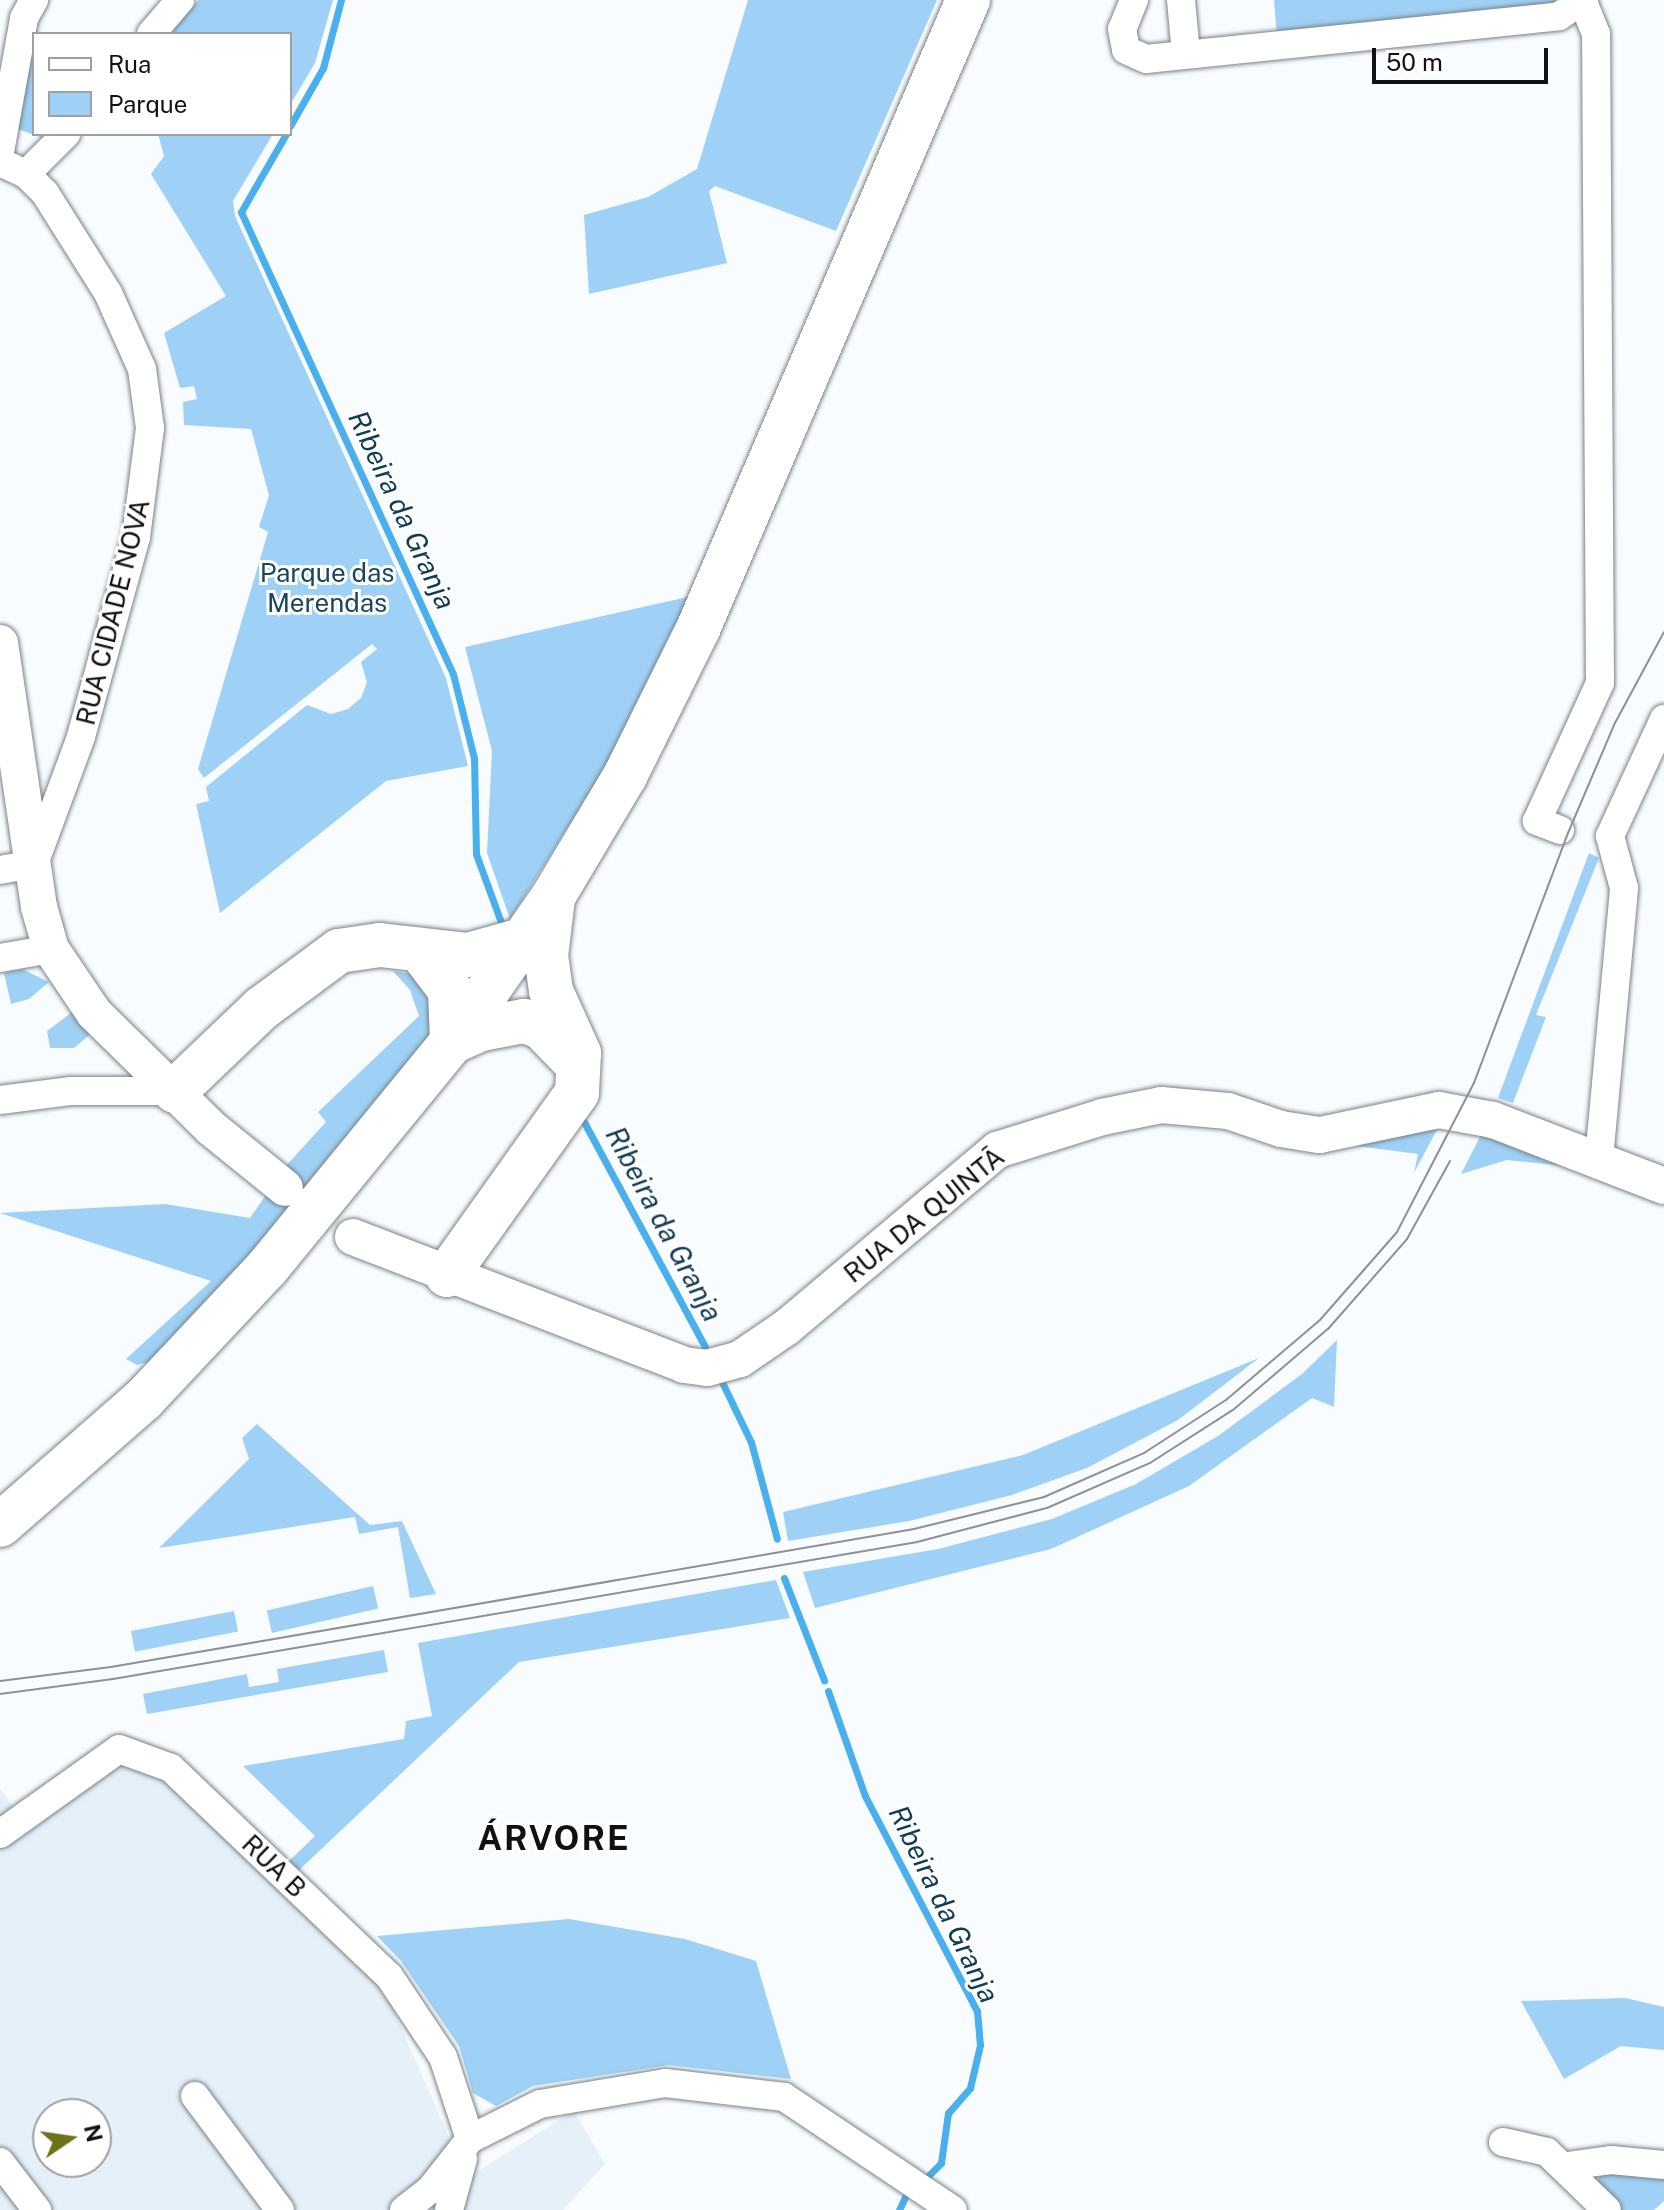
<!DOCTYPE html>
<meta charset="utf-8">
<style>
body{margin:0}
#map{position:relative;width:1664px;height:2210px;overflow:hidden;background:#f8fcff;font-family:"Public Sans",sans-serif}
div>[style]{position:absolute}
.built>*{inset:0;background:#e5f0f9}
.green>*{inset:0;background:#9ed1f5;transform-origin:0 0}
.stream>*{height:7px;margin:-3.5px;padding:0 3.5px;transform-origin:3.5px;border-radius:3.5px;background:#49afed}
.roads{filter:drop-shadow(0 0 2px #7a8287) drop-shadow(0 0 2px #7a8287)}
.minor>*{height:28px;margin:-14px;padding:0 14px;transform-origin:14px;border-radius:14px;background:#fff}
.tertiary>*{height:36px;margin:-18px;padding:0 18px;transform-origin:18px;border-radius:18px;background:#fff}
.primary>*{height:44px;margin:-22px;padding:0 22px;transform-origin:22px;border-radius:22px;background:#fff}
.tram>*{height:2px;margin:-1px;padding:0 1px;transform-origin:1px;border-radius:1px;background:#8e9194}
span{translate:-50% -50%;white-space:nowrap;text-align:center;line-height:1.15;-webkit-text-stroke:6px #fff;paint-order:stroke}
.park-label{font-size:26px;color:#1b455f}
.street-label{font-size:26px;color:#0f1214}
.water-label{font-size:28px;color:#103b55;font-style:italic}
.district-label{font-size:34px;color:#0f1214;font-weight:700;letter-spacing:2px}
.legend{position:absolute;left:32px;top:32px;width:260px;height:104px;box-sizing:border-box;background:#fff;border:2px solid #9fa0a1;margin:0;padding:10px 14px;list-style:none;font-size:24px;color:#0f1214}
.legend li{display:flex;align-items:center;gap:16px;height:40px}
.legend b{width:40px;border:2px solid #9fa0a1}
.north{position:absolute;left:32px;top:2098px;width:80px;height:80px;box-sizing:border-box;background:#fff;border:2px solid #9fa0a1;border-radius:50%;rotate:77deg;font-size:22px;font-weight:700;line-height:32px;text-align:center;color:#0f1214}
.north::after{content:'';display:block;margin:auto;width:28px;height:36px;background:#6e731b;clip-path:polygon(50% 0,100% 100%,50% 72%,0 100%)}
.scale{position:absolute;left:1372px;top:48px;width:176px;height:36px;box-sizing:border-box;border:4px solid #0f1214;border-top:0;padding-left:10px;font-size:24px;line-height:28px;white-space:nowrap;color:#0f1214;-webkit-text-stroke:6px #fff;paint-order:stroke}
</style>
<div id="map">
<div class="built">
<i style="clip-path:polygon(evenodd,125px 1764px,157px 1771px,386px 1993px,467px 2178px,574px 2111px,605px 2164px,563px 2210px,0 2210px,0 1789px,27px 1825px,98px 1773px,125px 1764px,48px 2114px,96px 2114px,96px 2162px,48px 2162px,48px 2114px)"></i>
</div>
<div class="green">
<i style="clip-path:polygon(199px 0,333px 0,315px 63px,290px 105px,290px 34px,167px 34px)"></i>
<i style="clip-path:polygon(748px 0,937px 0,836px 231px,715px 186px,709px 191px,727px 263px,589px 294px,584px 215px,648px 197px,697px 169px)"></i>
<i style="clip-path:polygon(1274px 0,1563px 0,1554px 8px,1277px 37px)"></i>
<i style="clip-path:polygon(34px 28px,41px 34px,34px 34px,34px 134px,54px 134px,48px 140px,15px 128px)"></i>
<i style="clip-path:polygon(158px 134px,273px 134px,233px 201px,235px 216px,446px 678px,468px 766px,386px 781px,220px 913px,196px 804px,209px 801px,206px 787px,307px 705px,331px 714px,348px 709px,361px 698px,367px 682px,361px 662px,377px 649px,372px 644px,204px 778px,198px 769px,268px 532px,259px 527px,269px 495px,251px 429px,184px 425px,183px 402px,197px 399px,194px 386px,180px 388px,164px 333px,226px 296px,151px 174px,164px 156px)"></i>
<i style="clip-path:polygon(692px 596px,608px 763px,510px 919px,487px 853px,492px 751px,465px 647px)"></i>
<i style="clip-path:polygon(1589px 853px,1599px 858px,1536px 1015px,1546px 1017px,1513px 1103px,1498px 1098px)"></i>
<i style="clip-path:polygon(22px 969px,49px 982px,29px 999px,11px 1004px,4px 973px)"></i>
<i style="clip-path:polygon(393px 971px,417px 975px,436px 997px,431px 1038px,315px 1186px,152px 1361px,137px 1365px,126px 1359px,211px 1281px,0 1213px,165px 1204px,250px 1218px,285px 1167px,326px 1122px,318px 1112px,419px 1016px,410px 990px)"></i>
<i style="clip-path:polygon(75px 1010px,94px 1031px,74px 1048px,50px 1048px,47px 1031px)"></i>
<i style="clip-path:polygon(1439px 1126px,1414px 1173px,1418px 1154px,1349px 1145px)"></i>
<i style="clip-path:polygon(1484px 1129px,1591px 1169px,1507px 1160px,1461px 1174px)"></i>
<i style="clip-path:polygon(1337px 1340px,1334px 1407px,1312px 1398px,1189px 1486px,1051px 1549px,815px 1608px,803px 1572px,938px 1549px,1052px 1519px,1136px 1484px,1218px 1436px,1302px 1374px)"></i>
<i style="clip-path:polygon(1259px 1358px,1178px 1420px,1087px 1468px,1012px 1495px,909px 1521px,788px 1541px,783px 1512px,1023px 1455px)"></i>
<i style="clip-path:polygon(257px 1424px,370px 1525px,402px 1521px,436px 1594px,410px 1598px,398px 1527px,359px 1534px,355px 1517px,159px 1548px,249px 1459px,242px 1438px)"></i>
<i style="clip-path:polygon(776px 1580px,790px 1618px,519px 1662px,296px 1873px,286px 1864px,315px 1836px,243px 1766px,404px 1739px,406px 1721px,432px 1716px,418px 1643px)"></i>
<i style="left:373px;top:1586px;width:23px;height:109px;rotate:77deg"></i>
<i style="left:234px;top:1611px;width:21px;height:105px;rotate:79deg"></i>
<i style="clip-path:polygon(384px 1650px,388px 1672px,147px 1714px,143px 1694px,247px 1674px,249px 1687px,279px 1682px,277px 1669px)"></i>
<i style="clip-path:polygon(569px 1919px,685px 1939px,756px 1961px,791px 2079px,669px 2065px,533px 2086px,496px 2106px,473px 2093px,459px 2046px,401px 1961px,377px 1936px)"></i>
<i style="clip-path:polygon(1625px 1998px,1664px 2007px,1664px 2050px,1621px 2046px,1564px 2079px,1521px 2001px)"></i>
<i style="clip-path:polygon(1600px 2174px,1664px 2174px,1664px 2201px,1654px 2210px,1619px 2210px,1598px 2183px)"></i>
</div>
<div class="stream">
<i style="left:290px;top:126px;width:67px;rotate:-60.4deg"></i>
<i style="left:323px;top:68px;width:70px;rotate:-75.2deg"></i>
<i style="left:286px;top:134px;width:90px;rotate:120deg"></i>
<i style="left:241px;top:212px;width:508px;rotate:65.35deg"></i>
<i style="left:453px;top:674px;width:87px;rotate:76deg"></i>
<i style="left:474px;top:758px;width:96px;rotate:88.8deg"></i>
<i style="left:476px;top:854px;width:76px;rotate:69.9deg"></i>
<i style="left:584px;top:1122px;width:255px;rotate:61.7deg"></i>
<i style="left:720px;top:1378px;width:71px;rotate:64.2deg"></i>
<i style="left:751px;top:1442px;width:100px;rotate:75deg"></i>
<i style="left:784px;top:1578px;width:110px;rotate:68.6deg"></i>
<i style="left:828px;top:1691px;width:111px;rotate:70.6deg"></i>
<i style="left:865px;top:1796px;width:242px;rotate:62.5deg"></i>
<i style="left:977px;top:2011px;width:34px;rotate:85deg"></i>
<i style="left:980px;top:2045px;width:44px;rotate:103.1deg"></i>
<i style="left:970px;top:2088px;width:33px;rotate:131deg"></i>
<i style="left:948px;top:2113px;width:50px;rotate:98deg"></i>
<i style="left:941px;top:2163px;width:20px;rotate:135deg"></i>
<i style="left:899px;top:2210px;width:17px;rotate:-65deg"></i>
</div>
<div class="roads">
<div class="minor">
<i style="left:1134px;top:0;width:31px;rotate:112deg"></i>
<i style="left:1122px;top:29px;width:21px;rotate:79deg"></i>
<i style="left:1126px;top:50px;width:22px;rotate:24deg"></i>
<i style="left:1146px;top:59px;width:415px;rotate:-5.9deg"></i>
<i style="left:1559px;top:16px;width:30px;rotate:-33deg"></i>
<i style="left:1181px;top:0;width:54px;rotate:84.7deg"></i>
<i style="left:151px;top:34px;width:45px;rotate:-49.5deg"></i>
<i style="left:0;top:152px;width:136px;rotate:-79.8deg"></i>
<i style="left:24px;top:18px;width:21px;rotate:-61deg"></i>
<i style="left:0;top:162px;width:29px;rotate:25deg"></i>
<i style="left:26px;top:174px;width:27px;rotate:45deg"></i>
<i style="left:45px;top:193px;width:118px;rotate:57.8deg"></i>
<i style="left:108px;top:293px;width:83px;rotate:65.9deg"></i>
<i style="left:142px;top:369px;width:60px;rotate:82.3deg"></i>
<i style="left:150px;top:428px;width:110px;rotate:97.3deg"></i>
<i style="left:136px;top:537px;width:207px;rotate:105.4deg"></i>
<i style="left:81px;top:737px;width:135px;rotate:110.3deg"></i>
<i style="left:34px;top:864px;width:35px;rotate:170deg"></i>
<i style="left:26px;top:174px;width:57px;rotate:-45deg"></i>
<i style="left:1560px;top:830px;width:25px;rotate:-159deg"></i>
<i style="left:1537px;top:821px;width:152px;rotate:-65.5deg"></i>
<i style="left:1600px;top:683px;width:649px;rotate:-90.35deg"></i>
<i style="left:1596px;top:34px;width:32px;rotate:-112deg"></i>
<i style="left:0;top:958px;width:52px;rotate:-10deg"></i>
<i style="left:0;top:1100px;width:72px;rotate:-7.2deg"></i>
<i style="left:71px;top:1091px;width:104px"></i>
<i style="left:1599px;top:1159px;width:272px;rotate:-84.7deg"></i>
<i style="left:1624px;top:888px;width:54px;rotate:-105.1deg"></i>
<i style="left:1610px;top:836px;width:129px;rotate:-65.2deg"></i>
<i style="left:0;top:1834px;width:146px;rotate:-35.5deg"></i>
<i style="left:119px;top:1749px;width:55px;rotate:20.1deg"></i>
<i style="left:171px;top:1768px;width:301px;rotate:43.7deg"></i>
<i style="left:389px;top:1976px;width:97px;rotate:56.3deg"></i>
<i style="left:443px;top:2057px;width:86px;rotate:71.8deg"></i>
<i style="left:195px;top:2096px;width:142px;rotate:53.3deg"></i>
<i style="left:1503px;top:2142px;width:45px;rotate:12.8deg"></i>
<i style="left:1547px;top:2152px;width:83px;rotate:44deg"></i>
<i style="left:0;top:2162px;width:61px;rotate:52.4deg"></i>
<i style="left:1567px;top:2166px;width:44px;rotate:-7.8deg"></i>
<i style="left:1611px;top:2160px;width:53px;rotate:5.4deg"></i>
<i style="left:404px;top:2210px;width:33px;rotate:-38deg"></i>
<i style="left:430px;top:2190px;width:65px;rotate:-51.9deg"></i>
<i style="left:470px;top:2139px;width:78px;rotate:-26.6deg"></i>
<i style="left:540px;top:2104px;width:127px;rotate:-9.5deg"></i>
<i style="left:665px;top:2083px;width:120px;rotate:6.7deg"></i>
<i style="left:784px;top:2097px;width:203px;rotate:33.8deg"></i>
<i style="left:449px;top:2210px;width:53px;rotate:-74.6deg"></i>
</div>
<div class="tertiary">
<i style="left:0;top:643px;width:267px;rotate:81.6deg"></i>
<i style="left:39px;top:907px;width:44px;rotate:74.1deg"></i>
<i style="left:51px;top:949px;width:77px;rotate:56.1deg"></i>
<i style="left:94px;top:1013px;width:164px;rotate:44.5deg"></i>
<i style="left:211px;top:1128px;width:95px;rotate:39deg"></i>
<i style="left:353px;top:1237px;width:355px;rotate:21.1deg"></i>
<i style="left:684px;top:1365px;width:23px;rotate:7deg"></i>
<i style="left:707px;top:1368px;width:34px;rotate:-15deg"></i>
<i style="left:740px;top:1359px;width:57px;rotate:-34.2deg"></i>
<i style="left:787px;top:1327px;width:275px;rotate:-40.1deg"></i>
<i style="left:997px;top:1150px;width:110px;rotate:-17.4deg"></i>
<i style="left:1102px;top:1117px;width:60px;rotate:-11.5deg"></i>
<i style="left:1161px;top:1105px;width:67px;rotate:5.1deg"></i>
<i style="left:1228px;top:1111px;width:56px;rotate:18.8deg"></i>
<i style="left:1281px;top:1129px;width:39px;rotate:9deg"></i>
<i style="left:1320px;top:1135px;width:122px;rotate:-11.9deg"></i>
<i style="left:1439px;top:1110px;width:55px;rotate:10.5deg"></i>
<i style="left:1493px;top:1120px;width:183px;rotate:21.1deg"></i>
</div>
<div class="primary">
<i style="left:422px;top:953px;width:46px;rotate:52.9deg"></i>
<i style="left:450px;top:990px;width:52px;rotate:87.8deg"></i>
<i style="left:452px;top:1042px;width:32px;rotate:-24deg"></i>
<i style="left:481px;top:1029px;width:44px;rotate:-10.5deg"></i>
<i style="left:524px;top:1021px;width:18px;rotate:19deg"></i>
<i style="left:541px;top:1027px;width:49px;rotate:45.8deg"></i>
<i style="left:175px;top:1091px;width:120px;rotate:-43.7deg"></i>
<i style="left:262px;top:1008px;width:96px;rotate:-36.5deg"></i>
<i style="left:339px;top:951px;width:41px;rotate:-8.3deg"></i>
<i style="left:380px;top:945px;width:89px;rotate:6.5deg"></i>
<i style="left:468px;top:955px;width:56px;rotate:-15.5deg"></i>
<i style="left:447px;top:1275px;width:224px;rotate:-54.5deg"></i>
<i style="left:577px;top:1093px;width:40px;rotate:-87.1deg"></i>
<i style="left:579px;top:1053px;width:68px;rotate:-114.3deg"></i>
<i style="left:551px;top:991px;width:35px;rotate:-98deg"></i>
<i style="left:546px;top:956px;width:58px;rotate:-83.1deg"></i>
<i style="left:0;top:1525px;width:190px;rotate:-41.2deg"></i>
<i style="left:143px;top:1400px;width:181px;rotate:-46.8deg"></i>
<i style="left:267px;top:1268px;width:292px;rotate:-50.7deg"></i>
<i style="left:452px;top:1042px;width:179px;rotate:-55.2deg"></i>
<i style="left:554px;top:895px;width:139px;rotate:-59.2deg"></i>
<i style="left:625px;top:776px;width:164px;rotate:-63.6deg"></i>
<i style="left:698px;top:629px;width:685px;rotate:-66.77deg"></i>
</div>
</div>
<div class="tram">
<i style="left:0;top:1681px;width:112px;rotate:-7.2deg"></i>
<i style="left:111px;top:1667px;width:815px;rotate:-9.75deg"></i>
<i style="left:914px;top:1529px;width:134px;rotate:-13.8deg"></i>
<i style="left:1044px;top:1497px;width:109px;rotate:-23.7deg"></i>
<i style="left:1144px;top:1453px;width:98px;rotate:-32.9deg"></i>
<i style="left:1226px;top:1400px;width:123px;rotate:-40.4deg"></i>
<i style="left:1320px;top:1320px;width:117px;rotate:-48.8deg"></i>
<i style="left:1397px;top:1232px;width:168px;rotate:-62.7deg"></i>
<i style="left:1474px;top:1083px;width:267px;rotate:-69.4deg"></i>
<i style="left:1568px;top:833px;width:120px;rotate:-66.9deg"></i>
<i style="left:1615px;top:723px;width:103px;rotate:-61.7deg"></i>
<i style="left:0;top:1694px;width:114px;rotate:-7.6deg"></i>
<i style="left:113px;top:1679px;width:816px;rotate:-9.67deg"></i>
<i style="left:917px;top:1542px;width:134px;rotate:-14.7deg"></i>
<i style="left:1047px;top:1508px;width:112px;rotate:-23.6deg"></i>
<i style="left:1150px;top:1463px;width:98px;rotate:-32.6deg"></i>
<i style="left:1233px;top:1410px;width:125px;rotate:-40.5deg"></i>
<i style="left:1328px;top:1329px;width:120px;rotate:-48.7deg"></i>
<i style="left:1407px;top:1239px;width:89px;rotate:-61.1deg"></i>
</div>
<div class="park-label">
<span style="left:327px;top:588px">Parque das<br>Merendas</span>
</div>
<div class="street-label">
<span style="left:113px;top:612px;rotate:-76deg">RUA CIDADE NOVA</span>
<span style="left:924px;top:1215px;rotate:-39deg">RUA DA QUINTÃ</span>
<span style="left:274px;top:1866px;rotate:44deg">RUA B</span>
</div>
<div class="water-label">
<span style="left:402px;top:510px;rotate:65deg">Ribeira da Granja</span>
<span style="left:664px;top:1224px;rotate:62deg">Ribeira da Granja</span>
<span style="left:944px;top:1904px;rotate:64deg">Ribeira da Granja</span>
</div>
<div class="district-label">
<span style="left:554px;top:1839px">ÁRVORE</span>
</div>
<ul class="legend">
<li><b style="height:10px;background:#fff"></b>Rua</li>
<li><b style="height:22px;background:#9ed1f5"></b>Parque</li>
</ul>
<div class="north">N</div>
<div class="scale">50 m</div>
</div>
